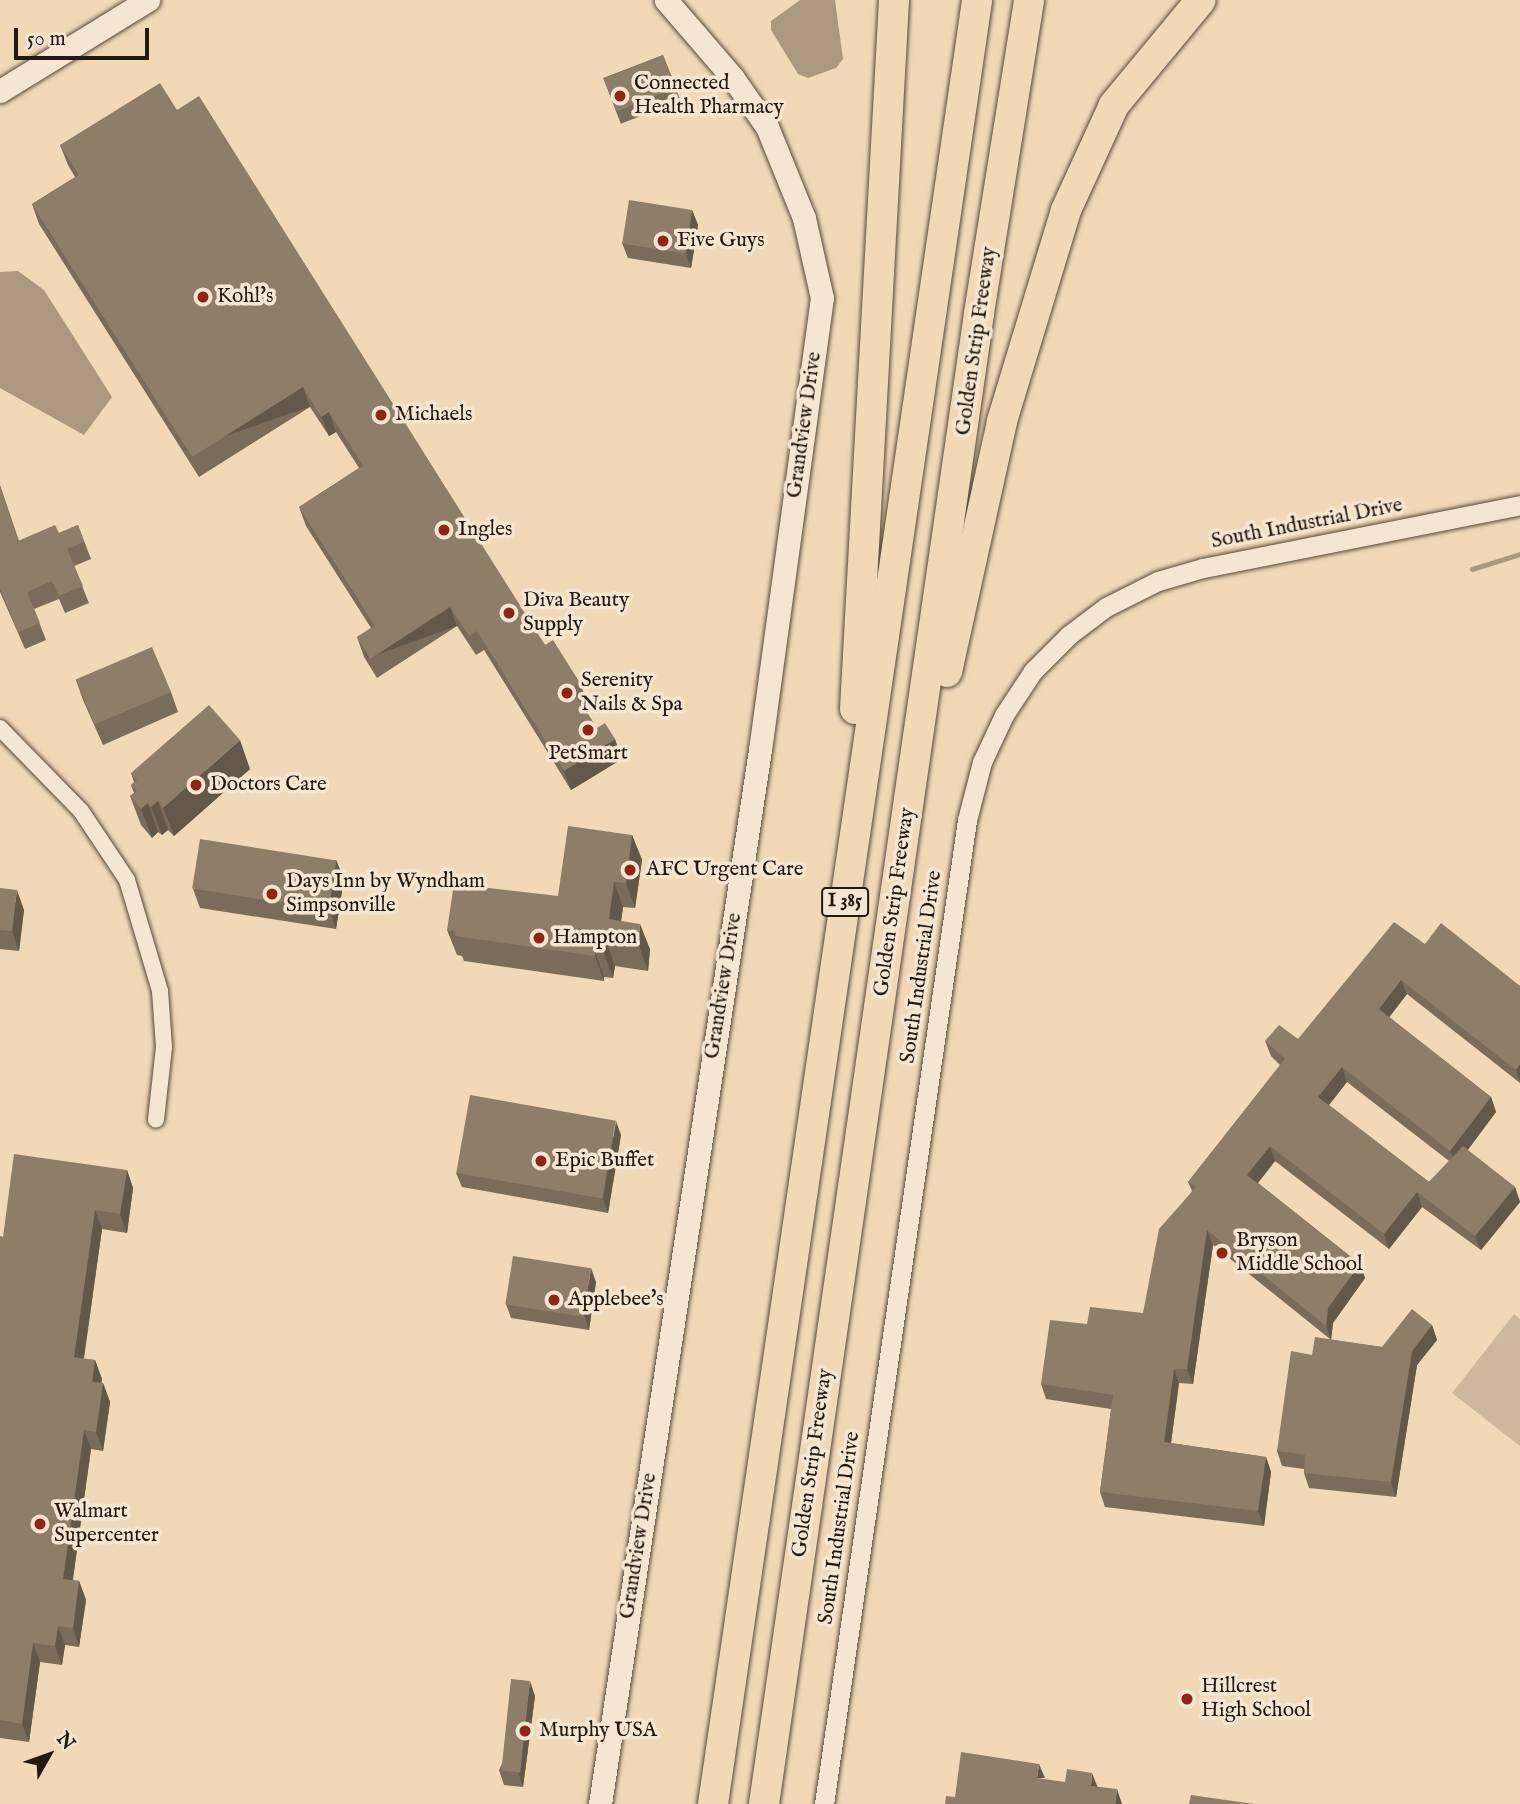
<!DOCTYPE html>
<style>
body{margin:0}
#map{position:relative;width:1520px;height:1804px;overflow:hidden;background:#f1d9b8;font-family:"IM FELL English",serif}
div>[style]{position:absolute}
.green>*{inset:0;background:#ceb89b}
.water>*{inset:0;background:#ab987f}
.stream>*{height:5px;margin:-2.5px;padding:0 2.5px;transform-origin:2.5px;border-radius:2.5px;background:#ab987f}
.roads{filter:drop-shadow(0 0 2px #56493a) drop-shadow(0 0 2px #56493a)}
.minor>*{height:16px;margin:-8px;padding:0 8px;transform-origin:8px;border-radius:8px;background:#f6e6d1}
.tertiary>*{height:19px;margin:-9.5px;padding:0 9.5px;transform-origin:9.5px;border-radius:9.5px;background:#f6e6d1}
.secondary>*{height:23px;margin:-11.5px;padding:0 11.5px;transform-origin:11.5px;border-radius:11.5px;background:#f6e6d1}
.motorway>*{height:30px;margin:-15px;padding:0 15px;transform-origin:15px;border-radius:15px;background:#f1d9b8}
.wall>*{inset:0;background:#7a6c59;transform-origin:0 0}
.shaded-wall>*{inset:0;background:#635848;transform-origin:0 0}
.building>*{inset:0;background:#8e7d67;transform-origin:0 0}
.dots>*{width:19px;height:19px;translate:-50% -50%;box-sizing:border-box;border:4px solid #f6e6d1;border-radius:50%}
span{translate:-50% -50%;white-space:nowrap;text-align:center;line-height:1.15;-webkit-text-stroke:7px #f6e6d1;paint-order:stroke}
.shield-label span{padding:2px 5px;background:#f6e6d1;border:2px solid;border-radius:5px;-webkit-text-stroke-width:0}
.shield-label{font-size:19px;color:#231910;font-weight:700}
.poi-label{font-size:21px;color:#231910}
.left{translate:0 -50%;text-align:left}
.street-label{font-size:21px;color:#231910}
.north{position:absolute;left:14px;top:1720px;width:70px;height:70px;-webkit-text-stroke:5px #f6e6d1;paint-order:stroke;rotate:50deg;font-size:19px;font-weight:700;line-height:28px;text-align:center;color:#231910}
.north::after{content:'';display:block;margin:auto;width:24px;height:32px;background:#231910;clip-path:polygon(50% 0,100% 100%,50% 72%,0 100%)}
.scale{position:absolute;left:14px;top:28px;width:135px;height:32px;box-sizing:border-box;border:4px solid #231910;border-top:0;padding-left:9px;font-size:21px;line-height:24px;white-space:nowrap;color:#231910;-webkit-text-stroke:5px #f6e6d1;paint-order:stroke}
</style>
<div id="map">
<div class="green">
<i style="clip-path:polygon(1514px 1314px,1520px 1319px,1520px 1446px,1452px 1393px)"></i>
</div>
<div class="water">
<i style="clip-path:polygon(800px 0,835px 0,843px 59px,836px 68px,808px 78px,798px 74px,771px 30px,771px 21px)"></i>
<i style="clip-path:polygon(18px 271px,44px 290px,112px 397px,84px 435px,0 388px,0 272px)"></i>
</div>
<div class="stream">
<i style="left:1472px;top:569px;width:50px;rotate:-17.4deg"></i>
</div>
<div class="roads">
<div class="minor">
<i style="left:0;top:728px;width:116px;rotate:45.7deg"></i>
<i style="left:81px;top:811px;width:83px;rotate:56.3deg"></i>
<i style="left:127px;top:880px;width:116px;rotate:73.4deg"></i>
<i style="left:160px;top:991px;width:56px;rotate:85.9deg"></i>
<i style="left:164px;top:1047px;width:73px;rotate:96.3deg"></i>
</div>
<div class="tertiary">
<i style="left:824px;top:1804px;width:994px;rotate:-81.73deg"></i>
<i style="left:967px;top:820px;width:60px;rotate:-75.5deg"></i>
<i style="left:982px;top:762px;width:52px;rotate:-64.9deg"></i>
<i style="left:1004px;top:715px;width:53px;rotate:-56.6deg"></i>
<i style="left:1033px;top:671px;width:51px;rotate:-45deg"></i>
<i style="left:1069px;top:635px;width:46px;rotate:-37.1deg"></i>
<i style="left:1106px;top:607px;width:58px;rotate:-26.6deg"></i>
<i style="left:1158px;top:581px;width:47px;rotate:-16.1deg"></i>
<i style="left:1203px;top:568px;width:323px;rotate:-11.2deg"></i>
</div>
<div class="secondary">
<i style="left:0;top:91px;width:174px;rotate:-31.6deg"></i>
<i style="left:600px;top:1804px;width:1066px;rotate:-81.37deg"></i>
<i style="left:760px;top:750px;width:456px;rotate:-82.2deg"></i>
<i style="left:822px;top:298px;width:82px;rotate:-102.7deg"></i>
<i style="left:804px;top:218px;width:98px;rotate:-112.1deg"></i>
<i style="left:767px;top:127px;width:60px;rotate:-124.8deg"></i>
<i style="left:733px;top:78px;width:103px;rotate:-130.7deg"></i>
</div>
<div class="motorway">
<i style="left:947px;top:672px;width:257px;rotate:-77.6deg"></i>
<i style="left:1002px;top:421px;width:220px;rotate:-73.1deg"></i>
<i style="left:1066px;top:210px;width:115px;rotate:-65.4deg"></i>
<i style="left:1114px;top:105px;width:136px;rotate:-50.4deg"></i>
<i style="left:855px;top:709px;width:710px;rotate:-86.85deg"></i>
<i style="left:713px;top:1804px;width:1823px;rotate:-81.67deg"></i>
<i style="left:764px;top:1804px;width:1506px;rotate:-81.79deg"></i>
<i style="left:979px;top:313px;width:317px;rotate:-80.9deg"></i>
</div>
</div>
<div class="wall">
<i style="left:663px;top:55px;width:49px;height:64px;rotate:69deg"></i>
<i style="clip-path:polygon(177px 110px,545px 645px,580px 683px,587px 702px,582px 705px,597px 728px,622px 759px,571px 790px,484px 650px,476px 655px,457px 626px,377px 678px,364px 657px,357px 637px,371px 628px,306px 526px,299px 507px,359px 468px,336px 432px,329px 436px,310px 407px,199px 477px,39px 224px,32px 204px,75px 177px,68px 165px,60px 145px)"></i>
<i style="clip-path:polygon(692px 210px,698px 225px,691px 268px,628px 258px,622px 243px)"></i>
<i style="clip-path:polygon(0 485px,19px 541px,59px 533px,78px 525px,91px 559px,74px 566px,89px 603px,65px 613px,59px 599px,34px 609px,46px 640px,25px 649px,0 592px)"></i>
<i style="clip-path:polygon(76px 680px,171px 692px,178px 712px,103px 745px,83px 700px)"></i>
<i style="clip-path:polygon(250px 769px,174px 836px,168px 830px,162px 835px,158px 832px,152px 838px,141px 825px,130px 796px,134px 793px,131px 785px,134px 782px,131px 773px)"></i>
<i style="clip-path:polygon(632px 835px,642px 860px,635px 908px,623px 907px,621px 921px,650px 949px,648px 971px,615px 966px,613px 978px,604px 977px,604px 981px,464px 961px,462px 956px,457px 955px,447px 930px,558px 896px)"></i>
<i style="clip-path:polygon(336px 860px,344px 879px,336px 929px,200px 908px,193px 889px)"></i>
<i style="clip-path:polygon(0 888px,24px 910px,19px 951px,0 949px)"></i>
<i style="clip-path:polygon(evenodd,1425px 944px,1520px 986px,1520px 1083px,1407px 994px,1389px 1017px,1491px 1097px,1496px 1112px,1467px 1150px,1515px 1187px,1520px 1202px,1481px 1250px,1422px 1207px,1389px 1249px,1275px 1161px,1258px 1183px,1360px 1264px,1365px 1278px,1333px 1323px,1331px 1340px,1382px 1347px,1432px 1325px,1437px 1340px,1417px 1365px,1396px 1497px,1309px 1488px,1304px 1473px,1304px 1469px,1282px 1466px,1277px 1451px,1312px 1355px,1330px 1339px,1213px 1245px,1193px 1384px,1179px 1383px,1171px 1443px,1266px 1457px,1271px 1472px,1264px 1526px,1105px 1507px,1100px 1492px,1111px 1409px,1046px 1399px,1041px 1384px,1087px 1324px,1143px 1313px,1192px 1191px,1188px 1182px,1280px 1065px,1271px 1056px,1265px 1041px,1298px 1039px,1425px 944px,1347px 1082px,1449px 1161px,1429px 1182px,1329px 1105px,1347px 1082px)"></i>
<i style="clip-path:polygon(621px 1135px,608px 1213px,462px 1187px,456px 1173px)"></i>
<i style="clip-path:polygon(127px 1170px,133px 1188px,127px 1233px,102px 1229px,84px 1359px,95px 1360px,102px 1379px,101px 1383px,103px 1383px,110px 1402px,103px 1451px,91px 1449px,73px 1580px,79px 1581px,86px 1600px,79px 1647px,65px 1645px,62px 1665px,40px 1662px,29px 1742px,0 1738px,0 1236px,3px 1237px)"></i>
<i style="clip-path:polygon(596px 1282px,589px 1330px,511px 1318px,506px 1304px)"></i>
<i style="clip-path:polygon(535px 1696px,523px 1787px,504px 1785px,499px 1770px)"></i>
</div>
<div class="shaded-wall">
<i style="clip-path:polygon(692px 210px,698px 225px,691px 268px,686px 253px)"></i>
<i style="left:303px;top:387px;width:21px;height:131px;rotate:71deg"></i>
<i style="clip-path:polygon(329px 412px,336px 432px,329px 436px,321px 417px)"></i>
<i style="left:450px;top:607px;width:20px;height:95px;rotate:70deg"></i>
<i style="clip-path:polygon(615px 739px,622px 759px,571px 790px,564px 771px)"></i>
<i style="clip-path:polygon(240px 740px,250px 769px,174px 836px,163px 808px)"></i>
<i style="clip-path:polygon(158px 801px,168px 830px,162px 835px,151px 807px)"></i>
<i style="clip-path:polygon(148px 803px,158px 832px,152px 838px,141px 809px)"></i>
<i style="clip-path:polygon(632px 835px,642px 860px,635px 908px,626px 883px)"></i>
<i style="clip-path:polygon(336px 860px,344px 879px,336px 929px,329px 909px)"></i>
<i style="clip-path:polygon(614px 882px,623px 907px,618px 944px,609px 919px)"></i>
<i style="clip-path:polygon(17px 890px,24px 910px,19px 951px,12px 931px)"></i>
<i style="clip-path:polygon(640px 924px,650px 949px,648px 971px,639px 946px)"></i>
<i style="clip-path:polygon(606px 941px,615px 966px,613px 978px,604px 953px)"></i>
<i style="clip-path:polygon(595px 952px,604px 977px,604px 981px,595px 956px)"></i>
<i style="clip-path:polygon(1401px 980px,1407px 994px,1384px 1024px,1379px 1009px)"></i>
<i style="clip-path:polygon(1520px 1064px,1520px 1081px,1516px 1070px)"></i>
<i style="clip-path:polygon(1342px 1067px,1347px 1082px,1324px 1111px,1318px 1097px)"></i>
<i style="clip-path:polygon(1491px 1097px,1496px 1112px,1456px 1166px,1450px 1151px)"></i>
<i style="clip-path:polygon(616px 1121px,621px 1135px,608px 1213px,603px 1199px)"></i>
<i style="clip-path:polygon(1270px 1146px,1275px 1161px,1253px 1189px,1247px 1175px)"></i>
<i style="clip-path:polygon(127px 1170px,133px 1188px,127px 1233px,120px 1214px)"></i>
<i style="clip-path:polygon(1515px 1187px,1520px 1202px,1481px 1250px,1475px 1236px)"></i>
<i style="clip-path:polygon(1417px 1192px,1422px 1207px,1389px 1249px,1384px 1234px)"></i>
<i style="clip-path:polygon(95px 1210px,102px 1229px,81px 1376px,74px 1357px)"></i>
<i style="clip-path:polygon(1207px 1230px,1213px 1245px,1193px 1384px,1187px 1369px)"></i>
<i style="clip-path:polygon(1360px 1264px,1365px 1278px,1333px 1323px,1331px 1340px,1326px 1326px,1328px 1308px)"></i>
<i style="clip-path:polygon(591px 1268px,596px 1282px,589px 1330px,584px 1315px)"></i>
<i style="clip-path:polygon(1432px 1325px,1437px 1340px,1417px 1365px,1396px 1497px,1391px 1482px,1412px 1351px)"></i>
<i style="clip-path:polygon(95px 1360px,102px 1379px,99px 1401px,92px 1382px)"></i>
<i style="clip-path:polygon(1174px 1369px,1179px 1383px,1169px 1457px,1164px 1442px)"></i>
<i style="clip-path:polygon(103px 1383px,110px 1402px,103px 1451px,96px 1432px)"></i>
<i style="clip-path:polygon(84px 1430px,91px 1449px,70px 1598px,63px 1579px)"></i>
<i style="clip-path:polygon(1266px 1457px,1271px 1472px,1264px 1526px,1258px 1511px)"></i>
<i style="clip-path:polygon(79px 1581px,86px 1600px,79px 1647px,73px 1628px)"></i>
<i style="clip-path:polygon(58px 1626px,65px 1645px,62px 1665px,55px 1646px)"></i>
<i style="clip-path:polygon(33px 1643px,40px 1662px,29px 1742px,22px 1724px)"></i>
<i style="clip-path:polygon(530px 1681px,535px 1696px,523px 1787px,518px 1772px)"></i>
<i style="clip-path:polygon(1039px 1764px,1045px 1778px,1037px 1778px)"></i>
<i style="clip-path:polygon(1092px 1773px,1098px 1788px,1091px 1786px)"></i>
<i style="clip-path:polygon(1117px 1789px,1122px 1804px,1115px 1804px)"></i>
</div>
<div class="building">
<i style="left:663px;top:55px;width:35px;height:64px;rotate:68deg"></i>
<i style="clip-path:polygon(160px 83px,177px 110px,199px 96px,545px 645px,553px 640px,580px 683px,571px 688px,597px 728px,605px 723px,615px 739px,564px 771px,477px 631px,469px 636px,450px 607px,370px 659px,357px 637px,375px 626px,299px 507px,363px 466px,329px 412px,321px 417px,303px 387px,192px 457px,32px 204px,79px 175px,60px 145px)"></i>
<i style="left:629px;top:200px;width:64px;height:44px;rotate:9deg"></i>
<i style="clip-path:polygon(0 486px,18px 541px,55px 525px,59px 533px,78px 525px,84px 542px,67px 549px,83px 586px,59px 596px,52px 581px,27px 592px,40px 623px,18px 632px,0 589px)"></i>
<i style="left:152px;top:647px;width:49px;height:83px;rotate:67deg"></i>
<i style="clip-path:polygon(209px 705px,240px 740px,163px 808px,158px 801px,151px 807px,148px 803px,141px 809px,130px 796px,137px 791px,131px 785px,137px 780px,131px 773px)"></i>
<i style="clip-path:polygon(568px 826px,632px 835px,626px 883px,614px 882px,609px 919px,640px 924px,639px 946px,606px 941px,604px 953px,595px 952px,595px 956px,455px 936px,455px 931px,447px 930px,454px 884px,558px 896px)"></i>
<i style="left:200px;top:839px;width:138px;height:50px;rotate:9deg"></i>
<i style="clip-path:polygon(0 888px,17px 890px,12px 931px,0 930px)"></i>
<i style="clip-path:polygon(1394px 922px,1425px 944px,1441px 923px,1520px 986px,1520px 1064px,1516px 1070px,1401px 980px,1379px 1009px,1491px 1097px,1450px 1151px,1342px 1067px,1318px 1097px,1429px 1182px,1463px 1146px,1515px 1187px,1475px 1236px,1417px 1192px,1384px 1234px,1270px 1146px,1247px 1175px,1360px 1264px,1328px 1308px,1326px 1326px,1207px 1230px,1187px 1369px,1174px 1369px,1164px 1442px,1266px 1457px,1258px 1511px,1100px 1492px,1113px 1395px,1041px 1384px,1050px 1320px,1087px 1324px,1090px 1307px,1143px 1313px,1159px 1229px,1196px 1187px,1188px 1182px,1285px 1059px,1265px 1041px,1279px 1025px,1298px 1039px)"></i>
<i style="left:470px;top:1095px;width:148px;height:79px;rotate:10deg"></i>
<i style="clip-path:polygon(14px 1154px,127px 1170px,120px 1214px,95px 1210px,74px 1357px,95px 1360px,92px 1382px,103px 1383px,96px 1432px,84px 1430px,63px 1579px,79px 1581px,73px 1628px,58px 1626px,55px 1646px,33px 1643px,22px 1724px,0 1720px,0 1236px,3px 1237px)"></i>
<i style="left:513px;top:1256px;width:79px;height:49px;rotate:9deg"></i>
<i style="clip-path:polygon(1412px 1309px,1432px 1325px,1412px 1351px,1391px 1482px,1304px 1473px,1305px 1455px,1277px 1451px,1291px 1351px,1312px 1355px,1315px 1337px,1382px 1347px)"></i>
<i style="left:511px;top:1679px;width:19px;height:92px;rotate:6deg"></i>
<i style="clip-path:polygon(961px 1752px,1039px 1764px,1037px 1778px,1065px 1782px,1067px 1769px,1092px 1773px,1091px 1786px,1117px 1789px,1115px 1804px,945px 1804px,946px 1796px,955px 1797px)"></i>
<i style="clip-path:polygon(1191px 1795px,1254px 1804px,1189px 1804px)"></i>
</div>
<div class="dots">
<i style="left:620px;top:96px;background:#8f2418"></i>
<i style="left:663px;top:241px;background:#8f2418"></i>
<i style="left:203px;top:297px;background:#8f2418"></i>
<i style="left:381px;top:415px;background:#8f2418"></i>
<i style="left:444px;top:530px;background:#8f2418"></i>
<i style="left:509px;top:613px;background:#8f2418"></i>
<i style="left:567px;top:693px;background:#8f2418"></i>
<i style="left:588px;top:730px;background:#8f2418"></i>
<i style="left:196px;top:785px;background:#8f2418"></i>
<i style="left:630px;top:870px;background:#8f2418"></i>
<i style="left:272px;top:894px;background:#8f2418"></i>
<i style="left:539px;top:938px;background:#8f2418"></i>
<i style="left:541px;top:1161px;background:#8f2418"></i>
<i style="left:1222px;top:1253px;background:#8f2418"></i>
<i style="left:554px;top:1300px;background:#8f2418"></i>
<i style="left:40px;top:1524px;background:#8f2418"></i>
<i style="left:1187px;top:1699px;background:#8f2418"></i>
<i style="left:525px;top:1731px;background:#8f2418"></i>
</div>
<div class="shield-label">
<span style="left:845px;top:902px">I 385</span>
</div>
<div class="poi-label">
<span class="left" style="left:634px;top:96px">Connected<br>Health Pharmacy</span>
<span class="left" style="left:677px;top:241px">Five Guys</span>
<span class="left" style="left:217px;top:297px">Kohl's</span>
<span class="left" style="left:395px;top:415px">Michaels</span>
<span class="left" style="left:458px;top:530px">Ingles</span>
<span class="left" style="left:523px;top:613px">Diva Beauty<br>Supply</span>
<span class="left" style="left:581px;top:693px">Serenity<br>Nails &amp; Spa</span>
<span style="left:588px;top:754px">PetSmart</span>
<span class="left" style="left:210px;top:785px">Doctors Care</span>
<span class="left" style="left:646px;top:870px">AFC Urgent Care</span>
<span class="left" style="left:286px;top:894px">Days Inn by Wyndham<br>Simpsonville</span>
<span class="left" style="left:553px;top:938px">Hampton</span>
<span class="left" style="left:555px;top:1161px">Epic Buffet</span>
<span class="left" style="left:1236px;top:1253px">Bryson<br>Middle School</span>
<span class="left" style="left:568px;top:1300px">Applebee's</span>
<span class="left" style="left:54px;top:1524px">Walmart<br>Supercenter</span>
<span class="left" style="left:1201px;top:1699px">Hillcrest<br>High School</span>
<span class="left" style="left:539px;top:1731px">Murphy USA</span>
</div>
<div class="street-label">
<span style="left:977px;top:341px;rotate:-82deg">Golden Strip Freeway</span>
<span style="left:805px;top:425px;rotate:-82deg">Grandview Drive</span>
<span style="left:1307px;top:524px;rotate:-11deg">South Industrial Drive</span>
<span style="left:895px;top:902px;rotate:-82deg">Golden Strip Freeway</span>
<span style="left:922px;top:967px;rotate:-82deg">South Industrial Drive</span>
<span style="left:724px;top:986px;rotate:-81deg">Grandview Drive</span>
<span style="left:813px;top:1463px;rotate:-82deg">Golden Strip Freeway</span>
<span style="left:840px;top:1528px;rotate:-82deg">South Industrial Drive</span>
<span style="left:639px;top:1546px;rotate:-81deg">Grandview Drive</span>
</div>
<div class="north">N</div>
<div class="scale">50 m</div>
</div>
